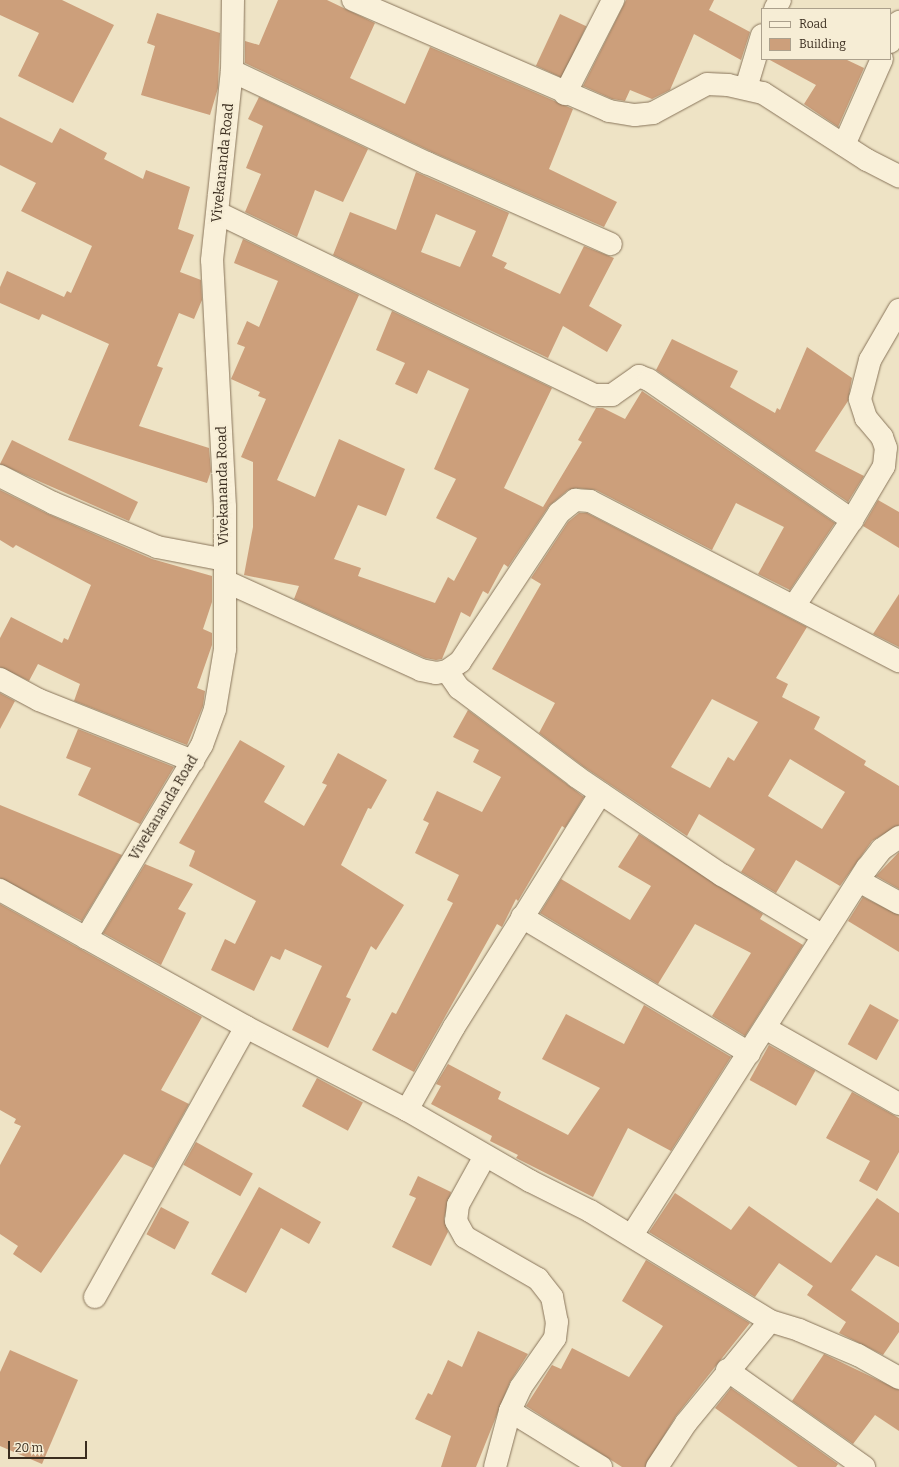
<!DOCTYPE html>
<style>
body{margin:0}
#map{position:relative;width:899px;height:1467px;overflow:hidden;background:#eee3c5;font-family:Bitter,serif}
div>[style]{position:absolute}
.building>*{inset:0;background:#cc9f7b;transform-origin:0 0}
.roads{filter:drop-shadow(0 0 1px #89755b) drop-shadow(0 0 1px #89755b)}
.minor>*{height:22px;margin:-11px;padding:0 11px;transform-origin:11px;border-radius:11px;background:#f9f0d9}
span{translate:-50% -50%;white-space:nowrap;text-align:center;line-height:1.15;-webkit-text-stroke:4px #f6edd5;paint-order:stroke}
.street-label{font-size:14px;color:#3a2d1f}
.legend{position:absolute;left:761px;top:8px;width:130px;height:52px;box-sizing:border-box;background:#f6edd5;border:1px solid #aba08c;margin:0;padding:5px 7px;list-style:none;font-size:12px;color:#3a2d1f}
.legend li{display:flex;align-items:center;gap:8px;height:20px}
.legend b{width:20px;border:1px solid #aba08c}
.scale{position:absolute;left:8px;top:1441px;width:79px;height:18px;box-sizing:border-box;border:2px solid #3a2d1f;border-top:0;padding-left:5px;font-size:12px;line-height:14px;white-space:nowrap;color:#3a2d1f;-webkit-text-stroke:3px #f6edd5;paint-order:stroke}
</style>
<div id="map">
<div class="building">
<i style="clip-path:polygon(0 0,62px 0,114px 25px,73px 103px,18px 76px,39px 33px,0 15px)"></i>
<i style="clip-path:polygon(278px 0,327px 0,375px 23px,350px 78px,405px 104px,430px 47px,573px 109px,549px 169px,617px 202px,604px 227px,432px 152px,245px 63px,245px 41px,259px 45px)"></i>
<i style="clip-path:polygon(626px 0,714px 0,709px 10px,750px 32px,741px 60px,694px 34px,670px 90px,652px 99px,630px 90px,625px 101px,612px 99px,583px 86px)"></i>
<i style="clip-path:polygon(157px 13px,220px 33px,218px 88px,210px 115px,141px 95px,155px 46px,147px 43px)"></i>
<i style="left:560px;top:14px;width:29px;height:57px;rotate:25deg"></i>
<i style="clip-path:polygon(768px 59px,845px 59px,864px 68px,838px 127px,804px 104px,816px 85px)"></i>
<i style="clip-path:polygon(259px 97px,368px 149px,343px 202px,315px 190px,297px 237px,245px 212px,261px 174px,246px 168px,263px 126px,248px 119px)"></i>
<i style="clip-path:polygon(0 117px,52px 143px,60px 128px,107px 153px,104px 159px,143px 179px,146px 170px,190px 187px,178px 229px,194px 235px,180px 272px,201px 280px,202px 300px,194px 319px,179px 313px,157px 366px,163px 368px,139px 426px,209px 448px,211px 471px,207px 483px,68px 440px,109px 344px,42px 314px,39px 320px,0 303px,0 287px,7px 271px,64px 297px,67px 291px,71px 293px,92px 246px,21px 211px,36px 183px,0 165px)"></i>
<i style="clip-path:polygon(evenodd,416px 172px,509px 213px,492px 256px,507px 263px,504px 268px,560px 294px,584px 246px,614px 258px,589px 306px,622px 325px,607px 352px,563px 326px,548px 358px,333px 255px,350px 212px,396px 230px,416px 172px,436px 214px,476px 231px,460px 267px,421px 252px,436px 214px)"></i>
<i style="clip-path:polygon(243px 239px,359px 295px,277px 480px,315px 497px,339px 439px,405px 469px,386px 516px,358px 505px,334px 559px,361px 568px,358px 576px,435px 603px,448px 577px,454px 581px,477px 538px,436px 518px,456px 479px,434px 469px,469px 389px,428px 370px,417px 394px,395px 384px,405px 363px,376px 350px,392px 311px,552px 388px,504px 488px,543px 507px,582px 442px,578px 440px,596px 408px,603px 408px,625px 419px,642px 391px,835px 523px,790px 590px,758px 574px,784px 527px,736px 503px,712px 550px,596px 490px,576px 488px,568px 490px,549px 506px,508px 567px,504px 564px,488px 594px,483px 591px,470px 617px,461px 612px,442px 659px,436px 660px,425px 658px,294px 599px,299px 586px,244px 575px,253px 527px,253px 462px,241px 457px,266px 399px,258px 396px,260px 392px,231px 379px,245px 347px,237px 344px,247px 321px,259px 327px,278px 281px,234px 263px)"></i>
<i style="clip-path:polygon(672px 339px,738px 371px,730px 387px,775px 413px,777px 408px,780px 410px,807px 347px,852px 378px,848px 401px,815px 451px,864px 476px,848px 502px,656px 370px)"></i>
<i style="clip-path:polygon(12px 440px,138px 502px,129px 521px,0 464px)"></i>
<i style="clip-path:polygon(0 490px,48px 514px,152px 559px,212px 576px,212px 602px,203px 629px,212px 633px,212px 645px,197px 688px,205px 691px,203px 706px,187px 745px,74px 701px,80px 684px,38px 664px,29px 681px,0 667px,0 638px,11px 617px,62px 643px,64px 638px,68px 640px,91px 585px,16px 545px,13px 548px,0 540px)"></i>
<i style="clip-path:polygon(878px 500px,899px 512px,899px 548px,863px 526px)"></i>
<i style="clip-path:polygon(evenodd,579px 513px,587px 513px,807px 627px,776px 678px,788px 684px,782px 697px,820px 717px,814px 729px,866px 761px,864px 765px,899px 786px,899px 825px,872px 841px,840px 886px,796px 860px,776px 893px,741px 872px,755px 849px,699px 814px,687px 836px,584px 767px,539px 733px,555px 703px,492px 669px,541px 584px,531px 578px,568px 522px,579px 513px,712px 699px,758px 722px,734px 761px,728px 757px,710px 788px,671px 767px,712px 699px,579px 513px,790px 759px,845px 792px,822px 829px,768px 796px,790px 759px)"></i>
<i style="clip-path:polygon(899px 594px,899px 647px,873px 634px)"></i>
<i style="clip-path:polygon(0 693px,15px 701px,0 729px)"></i>
<i style="clip-path:polygon(468px 710px,584px 797px,565px 828px,562px 826px,518px 901px,516px 899px,502px 927px,497px 924px,414px 1072px,372px 1050px,392px 1012px,396px 1014px,453px 903px,447px 900px,459px 875px,415px 853px,429px 823px,423px 820px,437px 791px,482px 812px,501px 777px,473px 762px,479px 750px,453px 737px)"></i>
<i style="clip-path:polygon(78px 729px,174px 767px,140px 824px,78px 795px,91px 768px,66px 758px)"></i>
<i style="clip-path:polygon(240px 740px,285px 766px,264px 802px,304px 826px,327px 785px,322px 783px,338px 753px,387px 780px,371px 809px,368px 808px,341px 865px,404px 905px,376px 950px,371px 946px,346px 997px,351px 999px,328px 1048px,292px 1030px,322px 966px,285px 949px,280px 960px,271px 956px,254px 991px,211px 970px,225px 939px,235px 944px,256px 901px,189px 866px,195px 851px,179px 843px)"></i>
<i style="clip-path:polygon(0 805px,122px 855px,82px 921px,0 878px)"></i>
<i style="clip-path:polygon(639px 834px,763px 914px,760px 919px,803px 945px,745px 1036px,712px 1016px,751px 953px,695px 924px,658px 984px,540px 913px,561px 879px,630px 920px,651px 886px,618px 867px)"></i>
<i style="clip-path:polygon(899px 852px,899px 889px,876px 876px)"></i>
<i style="clip-path:polygon(145px 864px,193px 884px,178px 909px,186px 913px,161px 965px,103px 933px)"></i>
<i style="clip-path:polygon(863px 897px,899px 915px,899px 952px,848px 921px)"></i>
<i style="clip-path:polygon(0 904px,202px 1017px,161px 1090px,189px 1104px,153px 1168px,124px 1154px,41px 1273px,13px 1254px,18px 1246px,0 1234px,0 1165px,21px 1126px,14px 1123px,16px 1119px,0 1110px)"></i>
<i style="left:870px;top:1004px;width:33px;height:46px;rotate:29deg"></i>
<i style="clip-path:polygon(644px 1005px,731px 1057px,671px 1151px,628px 1128px,593px 1197px,516px 1158px,518px 1155px,490px 1141px,492px 1136px,431px 1104px,441px 1086px,436px 1084px,448px 1064px,501px 1092px,498px 1099px,568px 1135px,600px 1088px,542px 1059px,566px 1014px,624px 1044px)"></i>
<i style="left:769px;top:1045px;width:53px;height:40px;rotate:29deg"></i>
<i style="left:317px;top:1078px;width:52px;height:32px;rotate:28deg"></i>
<i style="clip-path:polygon(852px 1092px,899px 1118px,899px 1152px,877px 1191px,859px 1181px,870px 1161px,826px 1138px)"></i>
<i style="left:196px;top:1142px;width:65px;height:26px;rotate:29deg"></i>
<i style="clip-path:polygon(418px 1176px,451px 1192px,444px 1219px,448px 1232px,431px 1266px,392px 1247px,416px 1198px,409px 1195px)"></i>
<i style="clip-path:polygon(259px 1187px,321px 1222px,309px 1244px,281px 1228px,246px 1293px,211px 1274px)"></i>
<i style="clip-path:polygon(675px 1193px,731px 1230px,749px 1206px,831px 1263px,877px 1198px,899px 1213px,899px 1267px,876px 1255px,851px 1290px,899px 1323px,899px 1332px,883px 1355px,839px 1333px,846px 1322px,807px 1295px,813px 1286px,779px 1263px,755px 1297px,649px 1232px)"></i>
<i style="left:161px;top:1207px;width:32px;height:31px;rotate:28deg"></i>
<i style="clip-path:polygon(646px 1260px,750px 1323px,676px 1416px,645px 1467px,622px 1467px,526px 1406px,552px 1365px,561px 1369px,572px 1348px,629px 1377px,663px 1326px,622px 1301px)"></i>
<i style="clip-path:polygon(478px 1331px,528px 1354px,510px 1382px,476px 1467px,441px 1467px,451px 1436px,415px 1419px,428px 1393px,432px 1395px,448px 1360px,462px 1367px)"></i>
<i style="clip-path:polygon(10px 1350px,78px 1380px,42px 1464px,0 1446px,0 1372px)"></i>
<i style="clip-path:polygon(824px 1354px,899px 1390px,899px 1431px,875px 1415px,853px 1444px,792px 1401px)"></i>
<i style="clip-path:polygon(731px 1388px,838px 1464px,836px 1467px,798px 1467px,715px 1408px)"></i>
</div>
<div class="roads">
<div class="minor">
<i style="left:353px;top:0;width:279px;rotate:23.4deg"></i>
<i style="left:609px;top:111px;width:26px;rotate:9deg"></i>
<i style="left:635px;top:115px;width:18px;rotate:-6deg"></i>
<i style="left:653px;top:113px;width:61px;rotate:-28.2deg"></i>
<i style="left:707px;top:84px;width:21px;rotate:3deg"></i>
<i style="left:728px;top:85px;width:36px;rotate:13deg"></i>
<i style="left:763px;top:93px;width:124px;rotate:32.8deg"></i>
<i style="left:867px;top:160px;width:36px;rotate:27deg"></i>
<i style="left:775px;top:9px;width:10px;rotate:-61deg"></i>
<i style="left:890px;top:42px;width:22px;rotate:-66deg"></i>
<i style="left:232px;top:71px;width:216px;rotate:25.3deg"></i>
<i style="left:427px;top:163px;width:201px;rotate:23.8deg"></i>
<i style="left:746px;top:88px;width:55px;rotate:-73.2deg"></i>
<i style="left:565px;top:94px;width:106px;rotate:-62.9deg"></i>
<i style="left:844px;top:145px;width:94px;rotate:-66.2deg"></i>
<i style="left:218px;top:213px;width:419px;rotate:25.8deg"></i>
<i style="left:595px;top:395px;width:17px"></i>
<i style="left:612px;top:395px;width:33px;rotate:-35deg"></i>
<i style="left:639px;top:376px;width:11px;rotate:22deg"></i>
<i style="left:649px;top:380px;width:247px;rotate:34.6deg"></i>
<i style="left:0;top:476px;width:59px;rotate:27deg"></i>
<i style="left:53px;top:503px;width:113px;rotate:22.9deg"></i>
<i style="left:157px;top:547px;width:69px;rotate:10.8deg"></i>
<i style="left:225px;top:581px;width:215px;rotate:24.4deg"></i>
<i style="left:421px;top:670px;width:15px;rotate:11deg"></i>
<i style="left:436px;top:673px;width:11px;rotate:-10deg"></i>
<i style="left:447px;top:671px;width:16px;rotate:-35deg"></i>
<i style="left:460px;top:662px;width:179px;rotate:-56.4deg"></i>
<i style="left:559px;top:513px;width:21px;rotate:-39deg"></i>
<i style="left:575px;top:500px;width:15px;rotate:4deg"></i>
<i style="left:590px;top:501px;width:348px;rotate:27.4deg"></i>
<i style="left:794px;top:606px;width:104px;rotate:-56deg"></i>
<i style="left:852px;top:520px;width:63px;rotate:-59.3deg"></i>
<i style="left:884px;top:466px;width:18px;rotate:-84deg"></i>
<i style="left:886px;top:448px;width:12px;rotate:-110deg"></i>
<i style="left:882px;top:437px;width:25px;rotate:-130deg"></i>
<i style="left:866px;top:418px;width:20px;rotate:-108deg"></i>
<i style="left:860px;top:399px;width:40px;rotate:-75.6deg"></i>
<i style="left:870px;top:360px;width:58px;rotate:-59.9deg"></i>
<i style="left:447px;top:671px;width:21px;rotate:55deg"></i>
<i style="left:459px;top:688px;width:148px;rotate:37deg"></i>
<i style="left:577px;top:777px;width:175px;rotate:34.1deg"></i>
<i style="left:722px;top:875px;width:118px;rotate:31.1deg"></i>
<i style="left:0;top:679px;width:44px;rotate:28.3deg"></i>
<i style="left:39px;top:700px;width:166px;rotate:21.6deg"></i>
<i style="left:859px;top:881px;width:46px;rotate:28.8deg"></i>
<i style="left:0;top:890px;width:282px;rotate:29.1deg"></i>
<i style="left:246px;top:1027px;width:181px;rotate:27.3deg"></i>
<i style="left:407px;top:1110px;width:142px;rotate:30deg"></i>
<i style="left:530px;top:1181px;width:67px;rotate:26.6deg"></i>
<i style="left:590px;top:1211px;width:211px;rotate:31.4deg"></i>
<i style="left:770px;top:1321px;width:30px;rotate:17deg"></i>
<i style="left:799px;top:1330px;width:64px;rotate:23deg"></i>
<i style="left:858px;top:1355px;width:47px;rotate:29.3deg"></i>
<i style="left:522px;top:917px;width:265px;rotate:30.9deg"></i>
<i style="left:86px;top:938px;width:225px;rotate:-59deg"></i>
<i style="left:202px;top:745px;width:38px;rotate:-70deg"></i>
<i style="left:215px;top:709px;width:61px;rotate:-80.5deg"></i>
<i style="left:225px;top:649px;width:142px;rotate:-90deg"></i>
<i style="left:225px;top:507px;width:247px;rotate:-93deg"></i>
<i style="left:212px;top:260px;width:190px;rotate:-84deg"></i>
<i style="left:232px;top:71px;width:71px;rotate:-89.2deg"></i>
<i style="left:765px;top:1028px;width:154px;rotate:29.6deg"></i>
<i style="left:407px;top:1110px;width:95px;rotate:-60.5deg"></i>
<i style="left:454px;top:1027px;width:276px;rotate:-57.9deg"></i>
<i style="left:485px;top:1156px;width:56px;rotate:118.9deg"></i>
<i style="left:458px;top:1205px;width:16px;rotate:97deg"></i>
<i style="left:456px;top:1221px;width:18px;rotate:61deg"></i>
<i style="left:465px;top:1237px;width:84px;rotate:29.9deg"></i>
<i style="left:538px;top:1279px;width:23px;rotate:52deg"></i>
<i style="left:552px;top:1297px;width:25px;rotate:79deg"></i>
<i style="left:557px;top:1322px;width:16px;rotate:97deg"></i>
<i style="left:555px;top:1338px;width:60px;rotate:124.8deg"></i>
<i style="left:521px;top:1387px;width:26px;rotate:115deg"></i>
<i style="left:510px;top:1411px;width:58px;rotate:105deg"></i>
<i style="left:632px;top:1235px;width:436px;rotate:-57.4deg"></i>
<i style="left:867px;top:868px;width:24px;rotate:-52deg"></i>
<i style="left:882px;top:849px;width:21px;rotate:-35deg"></i>
<i style="left:95px;top:1297px;width:309px;rotate:-60.8deg"></i>
<i style="left:727px;top:1370px;width:168px;rotate:35.3deg"></i>
<i style="left:510px;top:1411px;width:107px;rotate:31.6deg"></i>
<i style="left:657px;top:1467px;width:53px;rotate:-56.6deg"></i>
<i style="left:686px;top:1423px;width:132px;rotate:-50.5deg"></i>
</div>
</div>
<div class="street-label">
<span style="left:223px;top:163px;rotate:-84deg">Vivekananda Road</span>
<span style="left:223px;top:486px;rotate:-91deg">Vivekananda Road</span>
<span style="left:164px;top:808px;rotate:-59deg">Vivekananda Road</span>
</div>
<ul class="legend">
<li><b style="height:5px;background:#f9f0d9"></b>Road</li>
<li><b style="height:11px;background:#cc9f7b"></b>Building</li>
</ul>
<div class="scale">20 m</div>
</div>
